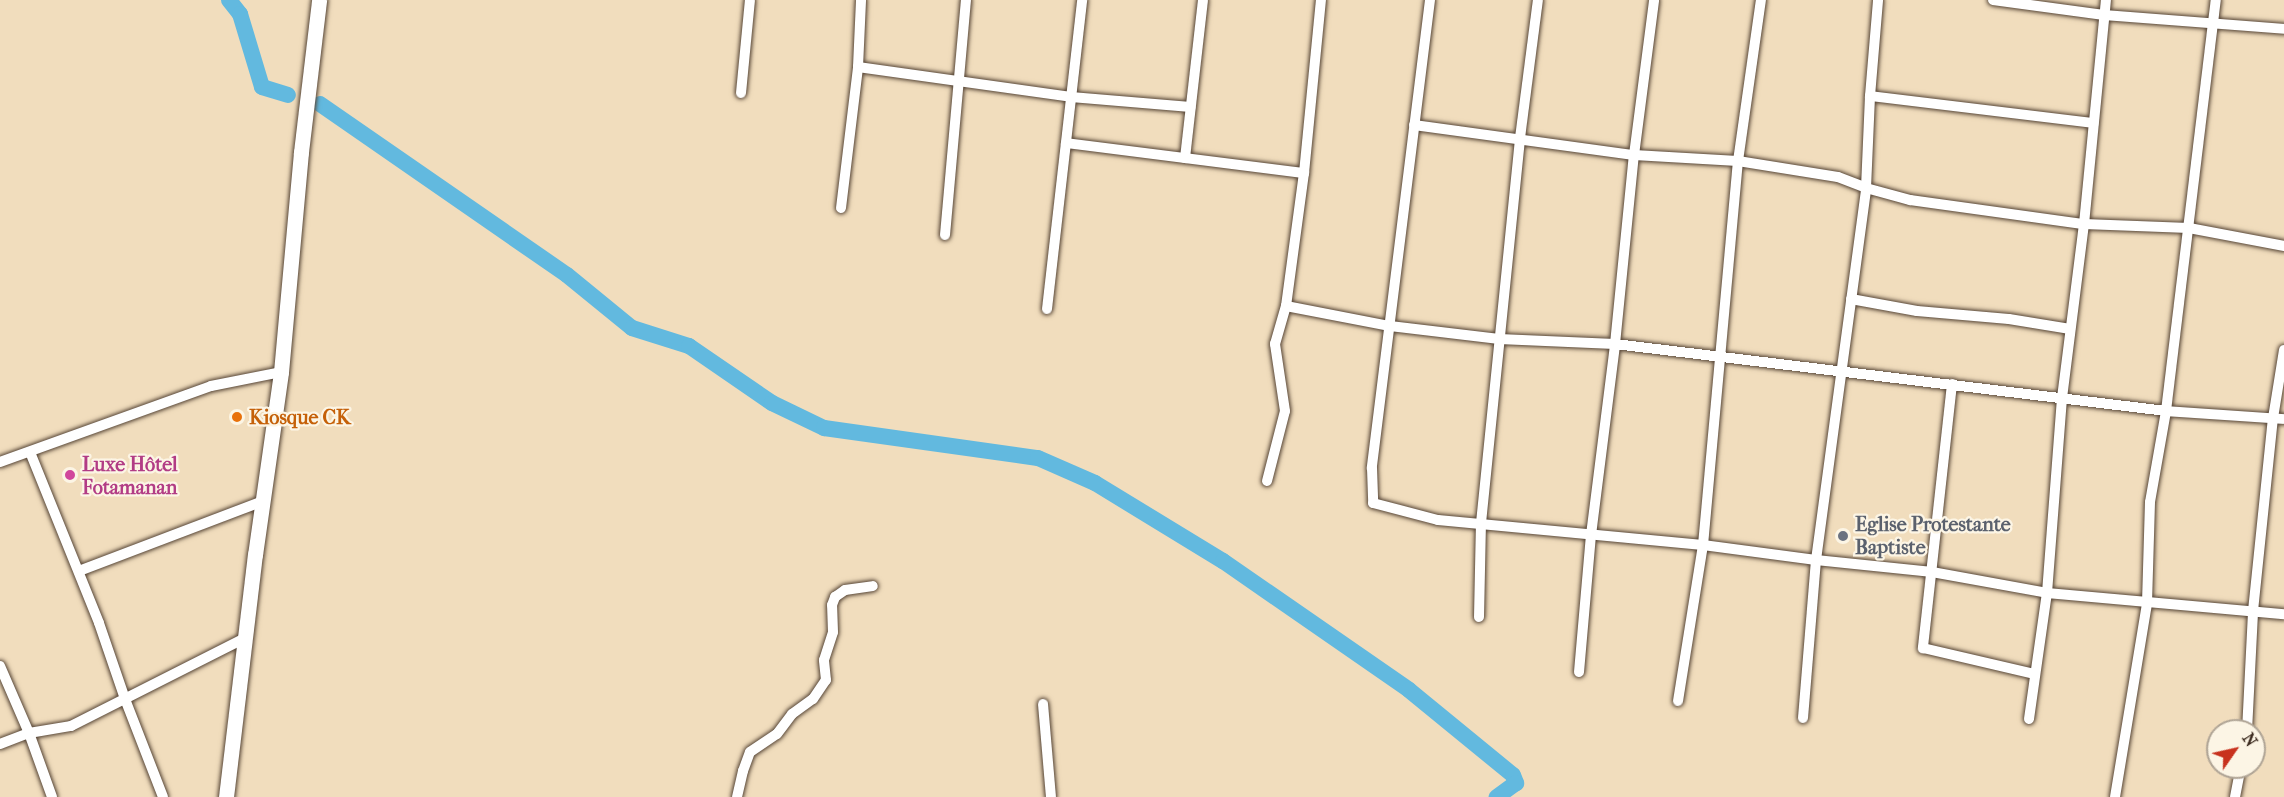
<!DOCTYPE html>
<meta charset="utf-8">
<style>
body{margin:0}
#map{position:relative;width:2284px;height:797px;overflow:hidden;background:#f1ddbd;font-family:"IM FELL French Canon",serif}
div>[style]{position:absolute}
.river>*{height:16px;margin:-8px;padding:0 8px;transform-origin:8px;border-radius:8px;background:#62b9df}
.roads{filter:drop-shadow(0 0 2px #564536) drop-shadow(0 0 2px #564536)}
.minor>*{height:10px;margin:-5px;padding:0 5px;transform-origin:5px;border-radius:5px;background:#fff}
.secondary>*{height:15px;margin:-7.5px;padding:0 7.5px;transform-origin:7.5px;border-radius:7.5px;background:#fff}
.dots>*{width:16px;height:16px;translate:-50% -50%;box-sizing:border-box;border:3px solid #fcf5e5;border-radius:50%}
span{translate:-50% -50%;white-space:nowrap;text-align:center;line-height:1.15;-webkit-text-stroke:4.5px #fcf5e5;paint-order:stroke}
.food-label{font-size:20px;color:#c56008;font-weight:700}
.left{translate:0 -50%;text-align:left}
.hotel-label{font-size:20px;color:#b23c85;font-weight:700}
.worship-label{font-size:20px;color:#5b616d;font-weight:700}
.north{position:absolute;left:2206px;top:719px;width:60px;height:60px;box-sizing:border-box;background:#fcf5e5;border:2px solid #afa495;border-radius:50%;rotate:56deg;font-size:16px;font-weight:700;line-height:24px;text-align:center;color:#3b2a1e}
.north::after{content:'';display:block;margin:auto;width:21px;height:27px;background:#c8321e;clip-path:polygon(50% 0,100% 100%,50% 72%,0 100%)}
</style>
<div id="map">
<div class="river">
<i style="left:229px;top:0;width:18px;rotate:52deg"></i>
<i style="left:240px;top:14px;width:76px;rotate:73.2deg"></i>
<i style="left:262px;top:87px;width:27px;rotate:17deg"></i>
<i style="left:320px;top:104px;width:300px;rotate:34.7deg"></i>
<i style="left:567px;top:275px;width:84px;rotate:39.2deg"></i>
<i style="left:632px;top:328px;width:60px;rotate:17.5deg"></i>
<i style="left:689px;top:346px;width:101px;rotate:34.5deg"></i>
<i style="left:772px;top:403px;width:58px;rotate:25.7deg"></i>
<i style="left:824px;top:428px;width:216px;rotate:8deg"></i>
<i style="left:1038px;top:458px;width:62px;rotate:23.7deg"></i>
<i style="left:1095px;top:483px;width:150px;rotate:31.4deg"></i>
<i style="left:1223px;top:561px;width:226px;rotate:34.7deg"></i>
<i style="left:1409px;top:690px;width:134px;rotate:39.3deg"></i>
<i style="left:1513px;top:775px;width:9px;rotate:69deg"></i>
<i style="left:1516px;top:783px;width:24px;rotate:144deg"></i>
</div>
<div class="roads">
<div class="minor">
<i style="left:1430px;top:0;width:472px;rotate:97.1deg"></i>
<i style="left:1372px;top:468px;width:35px;rotate:88deg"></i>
<i style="left:1373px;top:503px;width:67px;rotate:14.7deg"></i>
<i style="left:1438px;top:520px;width:266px;rotate:5.4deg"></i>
<i style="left:1703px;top:545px;width:114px;rotate:7.6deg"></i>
<i style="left:1816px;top:560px;width:117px;rotate:5.9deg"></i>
<i style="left:1932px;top:572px;width:117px;rotate:10.3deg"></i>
<i style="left:2047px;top:593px;width:238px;rotate:5.1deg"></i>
<i style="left:1993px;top:0;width:112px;rotate:7.7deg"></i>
<i style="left:2104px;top:15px;width:181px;rotate:4.4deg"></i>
<i style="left:858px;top:67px;width:215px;rotate:8deg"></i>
<i style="left:1071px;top:97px;width:120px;rotate:4.8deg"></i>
<i style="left:741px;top:93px;width:93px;rotate:-84.5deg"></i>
<i style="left:1870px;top:96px;width:225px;rotate:6.9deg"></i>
<i style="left:1414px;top:125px;width:222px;rotate:7.8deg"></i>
<i style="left:1634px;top:155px;width:104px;rotate:3.3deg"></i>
<i style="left:1738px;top:161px;width:101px;rotate:9.1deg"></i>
<i style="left:1838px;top:177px;width:30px;rotate:21deg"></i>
<i style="left:1866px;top:188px;width:46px;rotate:15.3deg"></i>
<i style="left:1910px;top:200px;width:176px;rotate:7.9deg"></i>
<i style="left:2084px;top:224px;width:105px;rotate:2.2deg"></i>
<i style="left:2189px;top:228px;width:97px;rotate:10.7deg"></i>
<i style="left:1066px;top:143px;width:240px;rotate:7.2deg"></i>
<i style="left:1185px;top:158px;width:159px;rotate:-83.5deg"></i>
<i style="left:841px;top:208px;width:142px;rotate:-83.1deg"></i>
<i style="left:858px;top:67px;width:67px;rotate:-87.4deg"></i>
<i style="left:945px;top:235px;width:236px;rotate:-84.9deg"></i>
<i style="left:1851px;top:299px;width:67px;rotate:10.3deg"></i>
<i style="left:1917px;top:311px;width:92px;rotate:5deg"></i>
<i style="left:2009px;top:319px;width:62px;rotate:9.3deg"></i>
<i style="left:1286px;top:306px;width:106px;rotate:10.9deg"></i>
<i style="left:1390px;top:326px;width:110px;rotate:6.8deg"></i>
<i style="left:1499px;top:339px;width:116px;rotate:2.5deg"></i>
<i style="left:1615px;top:344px;width:555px;rotate:6.93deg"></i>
<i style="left:2166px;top:411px;width:118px;rotate:3.9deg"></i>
<i style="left:1047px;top:309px;width:311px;rotate:-83.5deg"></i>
<i style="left:1952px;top:384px;width:266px;rotate:96.3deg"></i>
<i style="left:1923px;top:648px;width:115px;rotate:13.1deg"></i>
<i style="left:30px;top:452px;width:184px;rotate:68deg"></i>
<i style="left:99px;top:623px;width:80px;rotate:71.1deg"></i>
<i style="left:125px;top:699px;width:105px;rotate:68.8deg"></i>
<i style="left:0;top:462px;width:224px;rotate:-19.8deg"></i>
<i style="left:211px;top:386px;width:71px;rotate:-11.3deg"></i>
<i style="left:1267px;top:481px;width:72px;rotate:-75.6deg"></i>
<i style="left:1285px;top:411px;width:68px;rotate:-98.5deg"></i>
<i style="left:1275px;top:344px;width:40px;rotate:-74deg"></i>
<i style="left:1286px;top:306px;width:134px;rotate:-82.3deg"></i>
<i style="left:1304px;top:173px;width:174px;rotate:-84.4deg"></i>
<i style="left:79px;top:571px;width:197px;rotate:-20.8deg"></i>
<i style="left:1479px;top:617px;width:94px;rotate:-88.8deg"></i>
<i style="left:1481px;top:523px;width:387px;rotate:-84.2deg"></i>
<i style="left:1520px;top:138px;width:139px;rotate:-82.6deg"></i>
<i style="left:0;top:666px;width:73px;rotate:66.6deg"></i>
<i style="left:29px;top:733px;width:68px;rotate:70.2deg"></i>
<i style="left:1579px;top:672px;width:138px;rotate:-85deg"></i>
<i style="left:1591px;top:535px;width:193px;rotate:-82.8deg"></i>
<i style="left:1615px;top:344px;width:190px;rotate:-84.3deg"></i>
<i style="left:1634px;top:155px;width:156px;rotate:-82.6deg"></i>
<i style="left:1678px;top:701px;width:158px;rotate:-80.9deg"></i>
<i style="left:1703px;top:545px;width:386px;rotate:-84.8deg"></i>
<i style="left:1738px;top:161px;width:163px;rotate:-81.9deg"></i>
<i style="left:1043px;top:704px;width:93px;rotate:85.1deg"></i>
<i style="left:1803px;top:718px;width:159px;rotate:-85.3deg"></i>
<i style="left:1816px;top:560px;width:375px;rotate:-82.3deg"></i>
<i style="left:1866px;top:188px;width:92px;rotate:-87.5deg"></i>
<i style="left:1870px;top:96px;width:96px;rotate:-85.2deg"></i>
<i style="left:2029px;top:719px;width:127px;rotate:-81.9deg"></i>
<i style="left:2047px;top:593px;width:196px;rotate:-85.6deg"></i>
<i style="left:2062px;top:398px;width:175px;rotate:-82.8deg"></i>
<i style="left:2084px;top:224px;width:225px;rotate:-84.4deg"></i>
<i style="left:2247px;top:731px;width:120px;rotate:-87.1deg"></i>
<i style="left:2253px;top:611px;width:194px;rotate:-84.1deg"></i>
<i style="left:2273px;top:418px;width:69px;rotate:-80.8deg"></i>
<i style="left:0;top:744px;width:31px;rotate:-21deg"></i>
<i style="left:29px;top:733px;width:43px;rotate:-9.5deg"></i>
<i style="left:71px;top:726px;width:195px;rotate:-26.8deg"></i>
<i style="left:737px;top:797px;width:27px;rotate:-77deg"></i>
<i style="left:743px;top:771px;width:20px;rotate:-70deg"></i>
<i style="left:750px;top:752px;width:32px;rotate:-34deg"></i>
<i style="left:777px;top:734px;width:25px;rotate:-53deg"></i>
<i style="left:792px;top:714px;width:26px;rotate:-36deg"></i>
<i style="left:813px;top:699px;width:23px;rotate:-56deg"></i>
<i style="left:826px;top:680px;width:20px;rotate:-96deg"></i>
<i style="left:824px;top:660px;width:29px;rotate:-72deg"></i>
<i style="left:833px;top:632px;width:27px;rotate:-92deg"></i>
<i style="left:832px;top:605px;width:9px;rotate:-69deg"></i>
<i style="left:835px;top:597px;width:12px;rotate:-35deg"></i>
<i style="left:845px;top:590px;width:28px;rotate:-8deg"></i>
<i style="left:2115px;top:797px;width:197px;rotate:-80.6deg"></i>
<i style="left:2147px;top:603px;width:101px;rotate:-88.3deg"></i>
<i style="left:2150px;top:502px;width:92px;rotate:-80deg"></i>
<i style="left:2166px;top:411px;width:414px;rotate:-83.1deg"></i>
<i style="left:2235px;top:797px;width:31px;rotate:-79deg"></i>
</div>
<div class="secondary">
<i style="left:226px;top:797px;width:244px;rotate:-83.2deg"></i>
<i style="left:255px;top:555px;width:185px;rotate:-81.9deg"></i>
<i style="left:281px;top:372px;width:221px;rotate:-84.8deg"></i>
<i style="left:301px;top:152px;width:153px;rotate:-83.2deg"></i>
</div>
</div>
<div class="dots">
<i style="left:237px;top:417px;background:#e8710a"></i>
<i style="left:70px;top:475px;background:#d1479c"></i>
<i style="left:1843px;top:536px;background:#6b7280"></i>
</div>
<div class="food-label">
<span class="left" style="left:249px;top:417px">Kiosque CK</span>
</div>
<div class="hotel-label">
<span class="left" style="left:82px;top:476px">Luxe Hôtel<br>Fotamanan</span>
</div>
<div class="worship-label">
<span class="left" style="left:1855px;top:536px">Eglise Protestante<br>Baptiste</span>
</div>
<div class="north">N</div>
</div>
